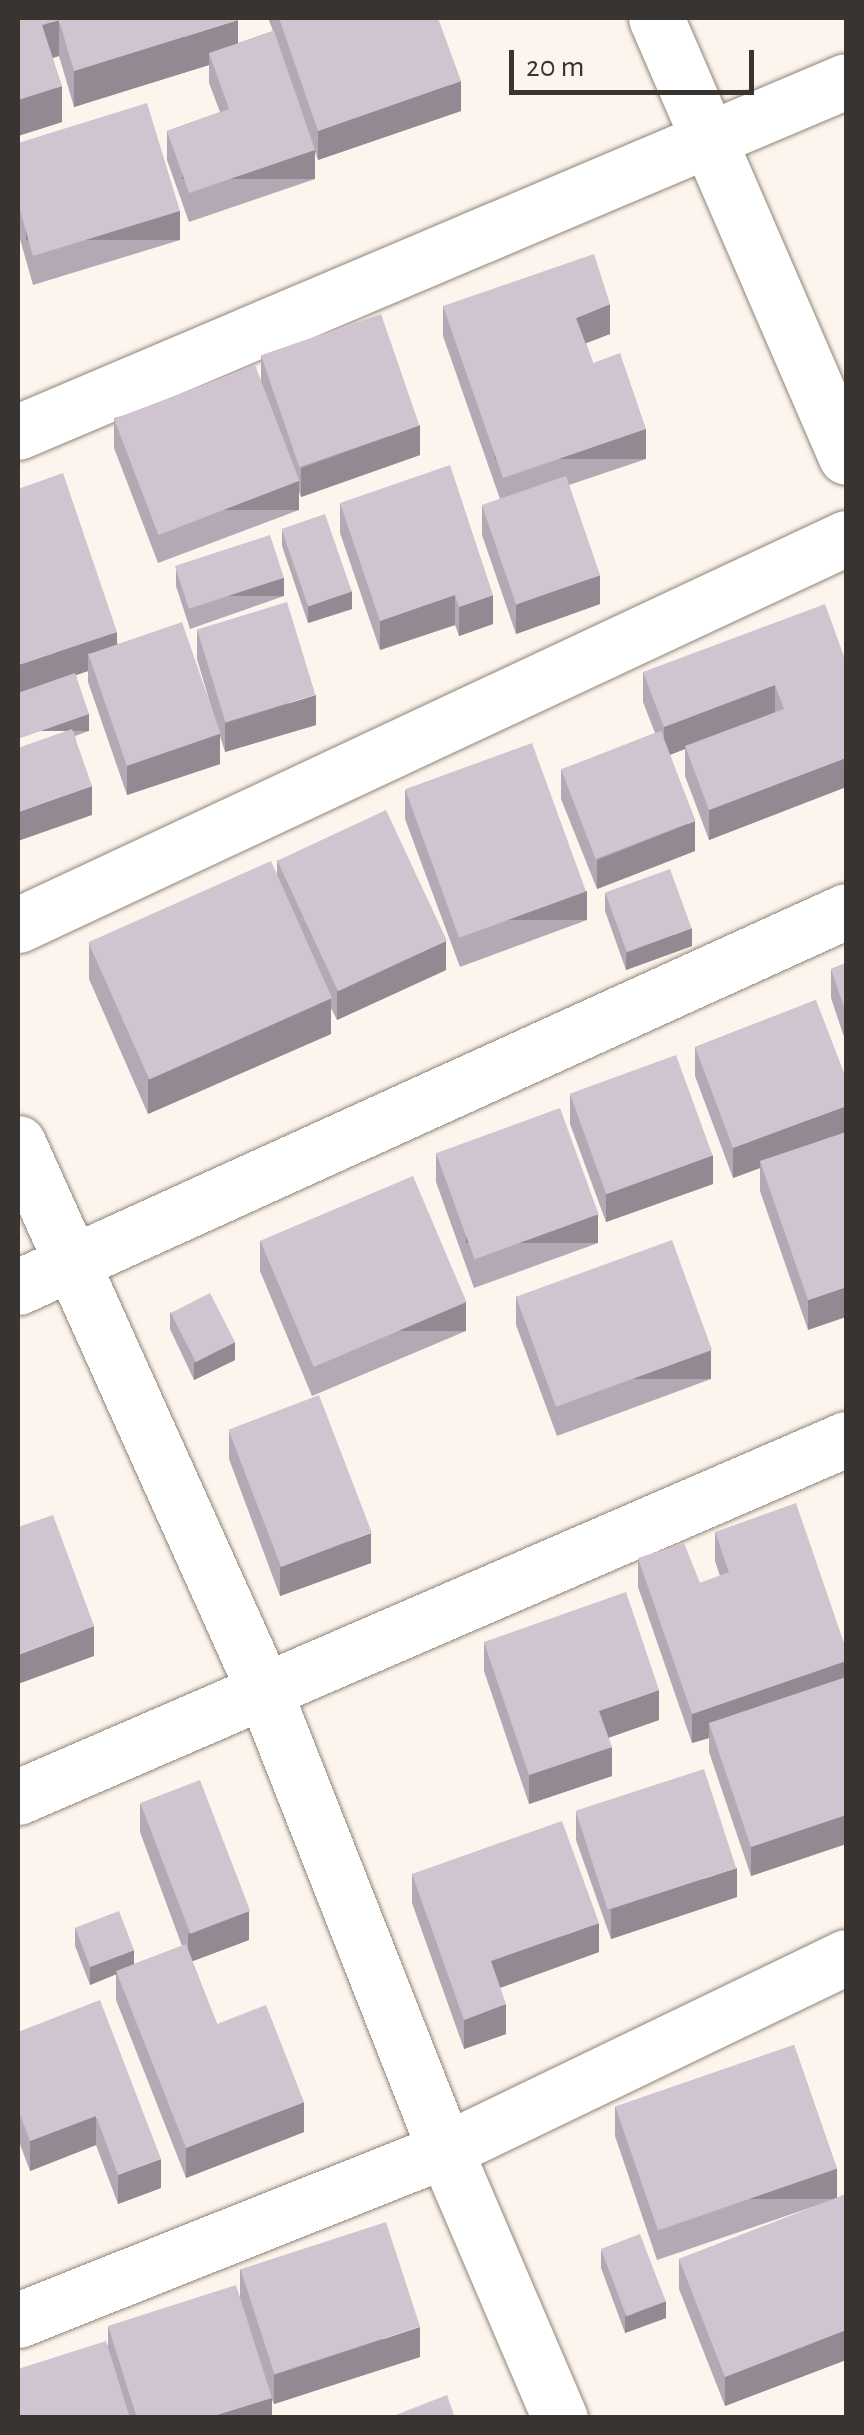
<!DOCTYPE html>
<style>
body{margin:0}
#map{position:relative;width:864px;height:2435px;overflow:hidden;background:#fdf5ed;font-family:"Alegreya Sans",sans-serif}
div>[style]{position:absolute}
.roads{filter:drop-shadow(0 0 2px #8f8478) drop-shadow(0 0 2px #8f8478)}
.minor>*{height:55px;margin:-27.5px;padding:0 27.5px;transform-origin:27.5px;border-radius:27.5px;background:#fff}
.wall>*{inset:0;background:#b3a9b4}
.shaded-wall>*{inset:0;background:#928992;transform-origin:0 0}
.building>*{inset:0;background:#d0c4d1;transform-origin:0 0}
span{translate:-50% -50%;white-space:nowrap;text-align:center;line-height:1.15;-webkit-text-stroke:8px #fdf5ed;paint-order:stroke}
.frame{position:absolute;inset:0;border:20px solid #39342f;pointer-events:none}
.scale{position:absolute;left:509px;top:50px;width:245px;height:45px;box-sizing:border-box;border:5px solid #39342f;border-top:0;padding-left:12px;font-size:30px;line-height:35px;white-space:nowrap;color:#39342f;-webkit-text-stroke:8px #fdf5ed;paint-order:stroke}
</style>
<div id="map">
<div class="roads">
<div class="minor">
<i style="left:656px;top:18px;width:478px;rotate:66.6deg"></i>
<i style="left:18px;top:432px;width:899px;rotate:-22.97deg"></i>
<i style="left:18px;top:925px;width:914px;rotate:-25.05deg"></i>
<i style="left:18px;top:1143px;width:598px;rotate:65.79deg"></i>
<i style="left:263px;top:1688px;width:497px;rotate:68.5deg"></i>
<i style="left:445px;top:2150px;width:292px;rotate:66.8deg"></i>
<i style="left:18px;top:1287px;width:909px;rotate:-24.42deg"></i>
<i style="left:18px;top:1797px;width:902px;rotate:-23.38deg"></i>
<i style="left:18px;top:2320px;width:460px;rotate:-21.7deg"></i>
<i style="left:445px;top:2150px;width:445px;rotate:-25.7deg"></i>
</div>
</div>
<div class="wall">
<i style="clip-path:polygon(18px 18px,238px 43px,273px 31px,268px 18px,413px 18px,461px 111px,318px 160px,315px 152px,315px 179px,189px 222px,167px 160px,167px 131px,220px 112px,209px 83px,209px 65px,74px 107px,59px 56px,53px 58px,62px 122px,18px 136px)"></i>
<i style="clip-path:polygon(18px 143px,180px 240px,33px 285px,18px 232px)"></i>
<i style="clip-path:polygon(443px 306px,610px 334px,586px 343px,593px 363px,646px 459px,569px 485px,600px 604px,516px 634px,482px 535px,482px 506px,500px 499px,443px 336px)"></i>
<i style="clip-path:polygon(261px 356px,420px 455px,301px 497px,299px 492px,299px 510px,158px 563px,114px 448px,114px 418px,261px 380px)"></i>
<i style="clip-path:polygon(18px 489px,117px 643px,215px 720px,197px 659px,197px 630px,316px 725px,225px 752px,220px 736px,220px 764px,127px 795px,88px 682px,88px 671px,76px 675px,89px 731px,75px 736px,92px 815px)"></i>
<i style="clip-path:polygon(340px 503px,493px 624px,459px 636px,455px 625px,380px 650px,340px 533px)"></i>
<i style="clip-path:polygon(282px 529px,352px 609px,308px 623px,282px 546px)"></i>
<i style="clip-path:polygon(176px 568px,284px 596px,190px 629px,176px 586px)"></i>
<i style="clip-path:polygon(846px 662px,846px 787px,709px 840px,685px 776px,685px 749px,670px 755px,695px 851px,597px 889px,561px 799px,561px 770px,655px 733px,643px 702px,643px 672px)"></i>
<i style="clip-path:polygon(405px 790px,587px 920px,460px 967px,405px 819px)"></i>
<i style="clip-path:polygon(277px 860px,446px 970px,337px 1020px,331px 1008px,331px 1034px,148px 1114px,89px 979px,89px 943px,277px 875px)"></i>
<i style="clip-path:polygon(605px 893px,692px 946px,626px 970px,605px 911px)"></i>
<i style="clip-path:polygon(846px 963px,846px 1043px,831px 998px,831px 969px)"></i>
<i style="clip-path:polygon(816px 1000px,808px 1330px,760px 1191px,760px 1168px,733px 1178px,695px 1076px,695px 1047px)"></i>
<i style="clip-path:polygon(570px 1095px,713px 1184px,606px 1222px,570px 1124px)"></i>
<i style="clip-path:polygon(436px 1153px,598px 1243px,474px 1288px,436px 1182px)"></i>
<i style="clip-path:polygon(260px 1241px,466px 1331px,312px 1396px,260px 1271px)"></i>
<i style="clip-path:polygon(516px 1296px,711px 1379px,557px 1436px,516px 1325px)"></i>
<i style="clip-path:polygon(170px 1312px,235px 1360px,194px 1380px,170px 1329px)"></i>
<i style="clip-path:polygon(229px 1430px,371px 1563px,280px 1596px,229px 1459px)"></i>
<i style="clip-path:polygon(715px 1532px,846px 1661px,846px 1844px,751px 1876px,709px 1752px,709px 1738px,692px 1743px,638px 1587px,638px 1558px,700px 1583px,720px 1576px,715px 1561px)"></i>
<i style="clip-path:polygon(484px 1642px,659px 1720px,608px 1738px,612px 1776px,529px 1804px,484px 1671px)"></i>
<i style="clip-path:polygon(140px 1803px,249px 1940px,192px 1961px,217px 2024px,304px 2132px,186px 2178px,116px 2000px,116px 1974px,90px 1985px,75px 1946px,75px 1928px,134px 1964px,182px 1946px,140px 1832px)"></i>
<i style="clip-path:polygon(576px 1811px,737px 1897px,611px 1939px,576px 1840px)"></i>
<i style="clip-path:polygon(412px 1874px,599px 1952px,500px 1988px,506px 2034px,464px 2049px,412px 1903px)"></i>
<i style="clip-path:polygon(18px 2032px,161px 2188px,118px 2204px,96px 2145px,30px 2171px,18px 2139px)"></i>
<i style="clip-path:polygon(794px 2045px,837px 2169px,837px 2198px,846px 2194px,846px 2360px,725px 2406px,679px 2289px,679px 2259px,827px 2202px,657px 2260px,615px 2136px,615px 2107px)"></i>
<i style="clip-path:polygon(601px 2250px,666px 2318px,625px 2333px,601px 2268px)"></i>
<i style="clip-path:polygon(240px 2269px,420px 2357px,274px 2404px,272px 2400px,272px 2418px,18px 2418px,108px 2345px,108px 2326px,240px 2296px)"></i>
</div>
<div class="shaded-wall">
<i style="clip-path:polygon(59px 20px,59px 56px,42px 61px,42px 25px)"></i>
<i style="clip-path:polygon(238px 20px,238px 56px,209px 53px,209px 65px,74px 107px,74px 71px)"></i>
<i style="clip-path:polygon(461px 81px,461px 111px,318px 160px,318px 131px)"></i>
<i style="clip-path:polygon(62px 86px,62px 122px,18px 136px,18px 100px)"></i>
<i style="left:315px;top:150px;width:29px;height:133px;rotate:90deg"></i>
<i style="left:180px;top:211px;width:29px;height:154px;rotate:90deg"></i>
<i style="clip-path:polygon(610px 304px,610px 334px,576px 347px,576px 318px)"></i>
<i style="clip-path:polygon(420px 425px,420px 455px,301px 497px,301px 468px)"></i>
<i style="left:646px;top:429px;width:30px;height:151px;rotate:90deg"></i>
<i style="left:299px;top:481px;width:29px;height:151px;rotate:90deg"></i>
<i style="clip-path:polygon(600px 575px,600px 604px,516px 634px,516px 605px)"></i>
<i style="left:284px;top:578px;width:18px;height:100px;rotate:90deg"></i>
<i style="clip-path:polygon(352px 591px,352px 609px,308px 623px,308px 606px)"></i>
<i style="clip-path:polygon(455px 595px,455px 625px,380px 650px,380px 621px)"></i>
<i style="clip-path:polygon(493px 595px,493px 624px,459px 636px,459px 607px)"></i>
<i style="clip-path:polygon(117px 632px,117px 661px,88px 653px,88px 671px,18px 695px,18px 665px)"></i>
<i style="clip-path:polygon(775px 685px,775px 714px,664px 757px,664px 727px)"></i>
<i style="clip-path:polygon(316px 695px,316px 725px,225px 752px,225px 723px)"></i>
<i style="left:89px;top:714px;width:17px;height:75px;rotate:90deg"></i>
<i style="clip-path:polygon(220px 734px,220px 764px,127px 795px,127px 766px)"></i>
<i style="clip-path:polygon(846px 758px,846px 787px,709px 840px,709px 810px)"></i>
<i style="clip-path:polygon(92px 786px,92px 815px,18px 841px,18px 812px)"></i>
<i style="clip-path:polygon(695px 821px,695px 851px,597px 889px,597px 860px)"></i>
<i style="left:587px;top:891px;width:29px;height:135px;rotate:90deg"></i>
<i style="clip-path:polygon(692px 928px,692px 946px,626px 970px,626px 953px)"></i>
<i style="clip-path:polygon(446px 941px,446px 970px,337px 1020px,337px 991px)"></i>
<i style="clip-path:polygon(331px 998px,331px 1034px,148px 1114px,148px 1079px)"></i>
<i style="clip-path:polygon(846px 1106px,846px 1135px,760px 1161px,760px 1168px,733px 1178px,733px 1148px)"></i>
<i style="clip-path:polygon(713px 1155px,713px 1184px,606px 1222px,606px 1193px)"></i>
<i style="left:598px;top:1214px;width:29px;height:132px;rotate:90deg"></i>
<i style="clip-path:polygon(846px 1287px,846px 1317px,808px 1330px,808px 1300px)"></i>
<i style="left:466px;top:1302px;width:29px;height:167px;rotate:90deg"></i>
<i style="clip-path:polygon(235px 1342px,235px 1360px,194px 1380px,194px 1363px)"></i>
<i style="left:711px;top:1350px;width:29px;height:164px;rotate:90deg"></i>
<i style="clip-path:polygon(371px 1533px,371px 1563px,280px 1596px,280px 1567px)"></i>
<i style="clip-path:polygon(94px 1626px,94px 1656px,18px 1684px,18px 1655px)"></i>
<i style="clip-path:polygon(846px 1661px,846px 1690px,709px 1723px,709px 1738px,692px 1743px,692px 1714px)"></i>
<i style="clip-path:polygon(659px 1690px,659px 1720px,599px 1741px,599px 1711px)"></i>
<i style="clip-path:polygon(612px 1747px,612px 1776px,529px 1804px,529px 1775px)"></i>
<i style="clip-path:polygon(846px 1815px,846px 1844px,751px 1876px,751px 1847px)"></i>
<i style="clip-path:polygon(737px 1868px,737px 1897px,611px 1939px,611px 1909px)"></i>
<i style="clip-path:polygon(249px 1911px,249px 1940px,188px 1963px,188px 1934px)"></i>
<i style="clip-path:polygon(599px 1923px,599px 1952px,491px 1991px,491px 1961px)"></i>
<i style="clip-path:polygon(134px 1950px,134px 1967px,90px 1985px,90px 1967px)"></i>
<i style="clip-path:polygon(506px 2004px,506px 2034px,464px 2049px,464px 2020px)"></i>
<i style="clip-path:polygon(304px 2102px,304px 2132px,186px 2178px,186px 2148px)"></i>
<i style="clip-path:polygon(96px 2116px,96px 2145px,30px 2171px,30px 2141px)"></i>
<i style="clip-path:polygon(161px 2159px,161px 2188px,118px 2204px,118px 2175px)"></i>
<i style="left:837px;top:2169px;width:30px;height:190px;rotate:90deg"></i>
<i style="clip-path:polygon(666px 2301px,666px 2318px,625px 2333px,625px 2316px)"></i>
<i style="clip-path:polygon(420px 2327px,420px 2357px,274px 2404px,274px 2375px)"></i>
<i style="clip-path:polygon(846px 2330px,846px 2360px,725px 2406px,725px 2377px)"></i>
<i style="clip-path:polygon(272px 2398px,272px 2418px,207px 2418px)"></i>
</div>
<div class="building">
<i style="clip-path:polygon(18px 18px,237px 18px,238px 20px,74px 71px,59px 20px,42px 25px,62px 86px,18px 100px)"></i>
<i style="clip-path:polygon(279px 18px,413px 18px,413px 19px,438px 18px,461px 81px,318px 131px)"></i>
<i style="clip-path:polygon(274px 31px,315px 150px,189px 193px,167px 131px,229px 109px,209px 53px)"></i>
<i style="clip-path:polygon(147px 103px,180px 211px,33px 256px,18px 203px,18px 143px)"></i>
<i style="clip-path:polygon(594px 254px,610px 304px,576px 318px,593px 363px,620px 353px,646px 429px,503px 478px,443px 306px)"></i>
<i style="left:381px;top:314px;width:118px;height:127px;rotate:71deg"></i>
<i style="left:255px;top:365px;width:124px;height:151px;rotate:69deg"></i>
<i style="clip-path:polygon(450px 465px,493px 595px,459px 607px,455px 595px,380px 621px,340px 503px)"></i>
<i style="clip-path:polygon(63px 473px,117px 632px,18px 665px,18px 489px)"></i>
<i style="left:566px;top:476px;width:105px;height:89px;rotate:71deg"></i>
<i style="left:325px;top:514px;width:82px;height:46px;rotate:71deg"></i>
<i style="left:270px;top:535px;width:45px;height:100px;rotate:72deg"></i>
<i style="left:287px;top:602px;width:97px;height:94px;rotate:73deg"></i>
<i style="clip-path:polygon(825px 604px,846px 662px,846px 758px,709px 810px,685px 746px,784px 709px,775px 685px,664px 727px,643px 672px)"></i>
<i style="left:182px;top:622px;width:118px;height:99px;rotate:71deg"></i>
<i style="clip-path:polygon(75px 673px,89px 714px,18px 739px,18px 693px)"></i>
<i style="clip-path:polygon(72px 729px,92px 786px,18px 812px,18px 748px)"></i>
<i style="left:661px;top:731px;width:96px;height:107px;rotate:69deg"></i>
<i style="left:532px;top:743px;width:158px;height:135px;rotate:70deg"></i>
<i style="left:386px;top:810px;width:144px;height:120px;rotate:65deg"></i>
<i style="left:271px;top:861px;width:150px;height:200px;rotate:66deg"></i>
<i style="left:670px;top:869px;width:63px;height:69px;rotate:70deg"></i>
<i style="clip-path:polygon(846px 963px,846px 1013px,831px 969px)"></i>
<i style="clip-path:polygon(816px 1000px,846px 1078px,846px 1106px,733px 1148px,695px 1047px)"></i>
<i style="left:676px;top:1055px;width:107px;height:113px;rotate:70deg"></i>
<i style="left:560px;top:1108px;width:113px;height:132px;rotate:70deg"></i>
<i style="clip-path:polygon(846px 1132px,846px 1287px,808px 1300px,760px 1161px)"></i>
<i style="left:413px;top:1176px;width:137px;height:166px;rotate:67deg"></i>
<i style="left:672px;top:1240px;width:117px;height:166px;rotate:70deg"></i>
<i style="left:210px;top:1293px;width:55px;height:44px;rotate:63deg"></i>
<i style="left:319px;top:1395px;width:147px;height:97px;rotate:69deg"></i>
<i style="clip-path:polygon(796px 1503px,846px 1649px,846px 1661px,692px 1714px,638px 1558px,684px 1543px,700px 1583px,729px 1572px,715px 1532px)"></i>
<i style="clip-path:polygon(53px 1515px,94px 1626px,18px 1655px,18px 1527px)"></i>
<i style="clip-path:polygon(626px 1592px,659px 1690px,599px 1711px,612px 1747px,529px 1775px,484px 1642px)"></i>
<i style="clip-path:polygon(846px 1677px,846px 1815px,751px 1847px,709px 1723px)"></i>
<i style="left:704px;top:1769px;width:104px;height:135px;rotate:72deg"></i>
<i style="left:200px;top:1780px;width:140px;height:64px;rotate:69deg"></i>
<i style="clip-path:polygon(562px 1821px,599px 1923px,491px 1961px,506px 2004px,464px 2020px,412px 1874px)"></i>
<i style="left:119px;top:1911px;width:42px;height:47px;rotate:69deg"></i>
<i style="clip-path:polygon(186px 1944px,217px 2024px,266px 2005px,304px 2102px,186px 2148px,116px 1971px)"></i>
<i style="clip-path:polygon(100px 2000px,161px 2159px,118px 2175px,96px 2116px,30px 2141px,18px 2109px,18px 2032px)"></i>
<i style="left:794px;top:2045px;width:131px;height:189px;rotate:71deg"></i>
<i style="clip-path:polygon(846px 2194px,846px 2330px,725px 2377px,679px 2259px)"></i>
<i style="left:386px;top:2222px;width:110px;height:153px;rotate:72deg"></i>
<i style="left:640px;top:2234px;width:72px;height:42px;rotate:69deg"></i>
<i style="clip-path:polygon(236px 2285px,272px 2398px,207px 2418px,137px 2418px,108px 2326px)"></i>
<i style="clip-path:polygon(106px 2341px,130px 2418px,18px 2418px,18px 2369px)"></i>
<i style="clip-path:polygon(447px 2395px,455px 2418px,388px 2418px)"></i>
</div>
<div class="frame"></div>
<div class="scale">20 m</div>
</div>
